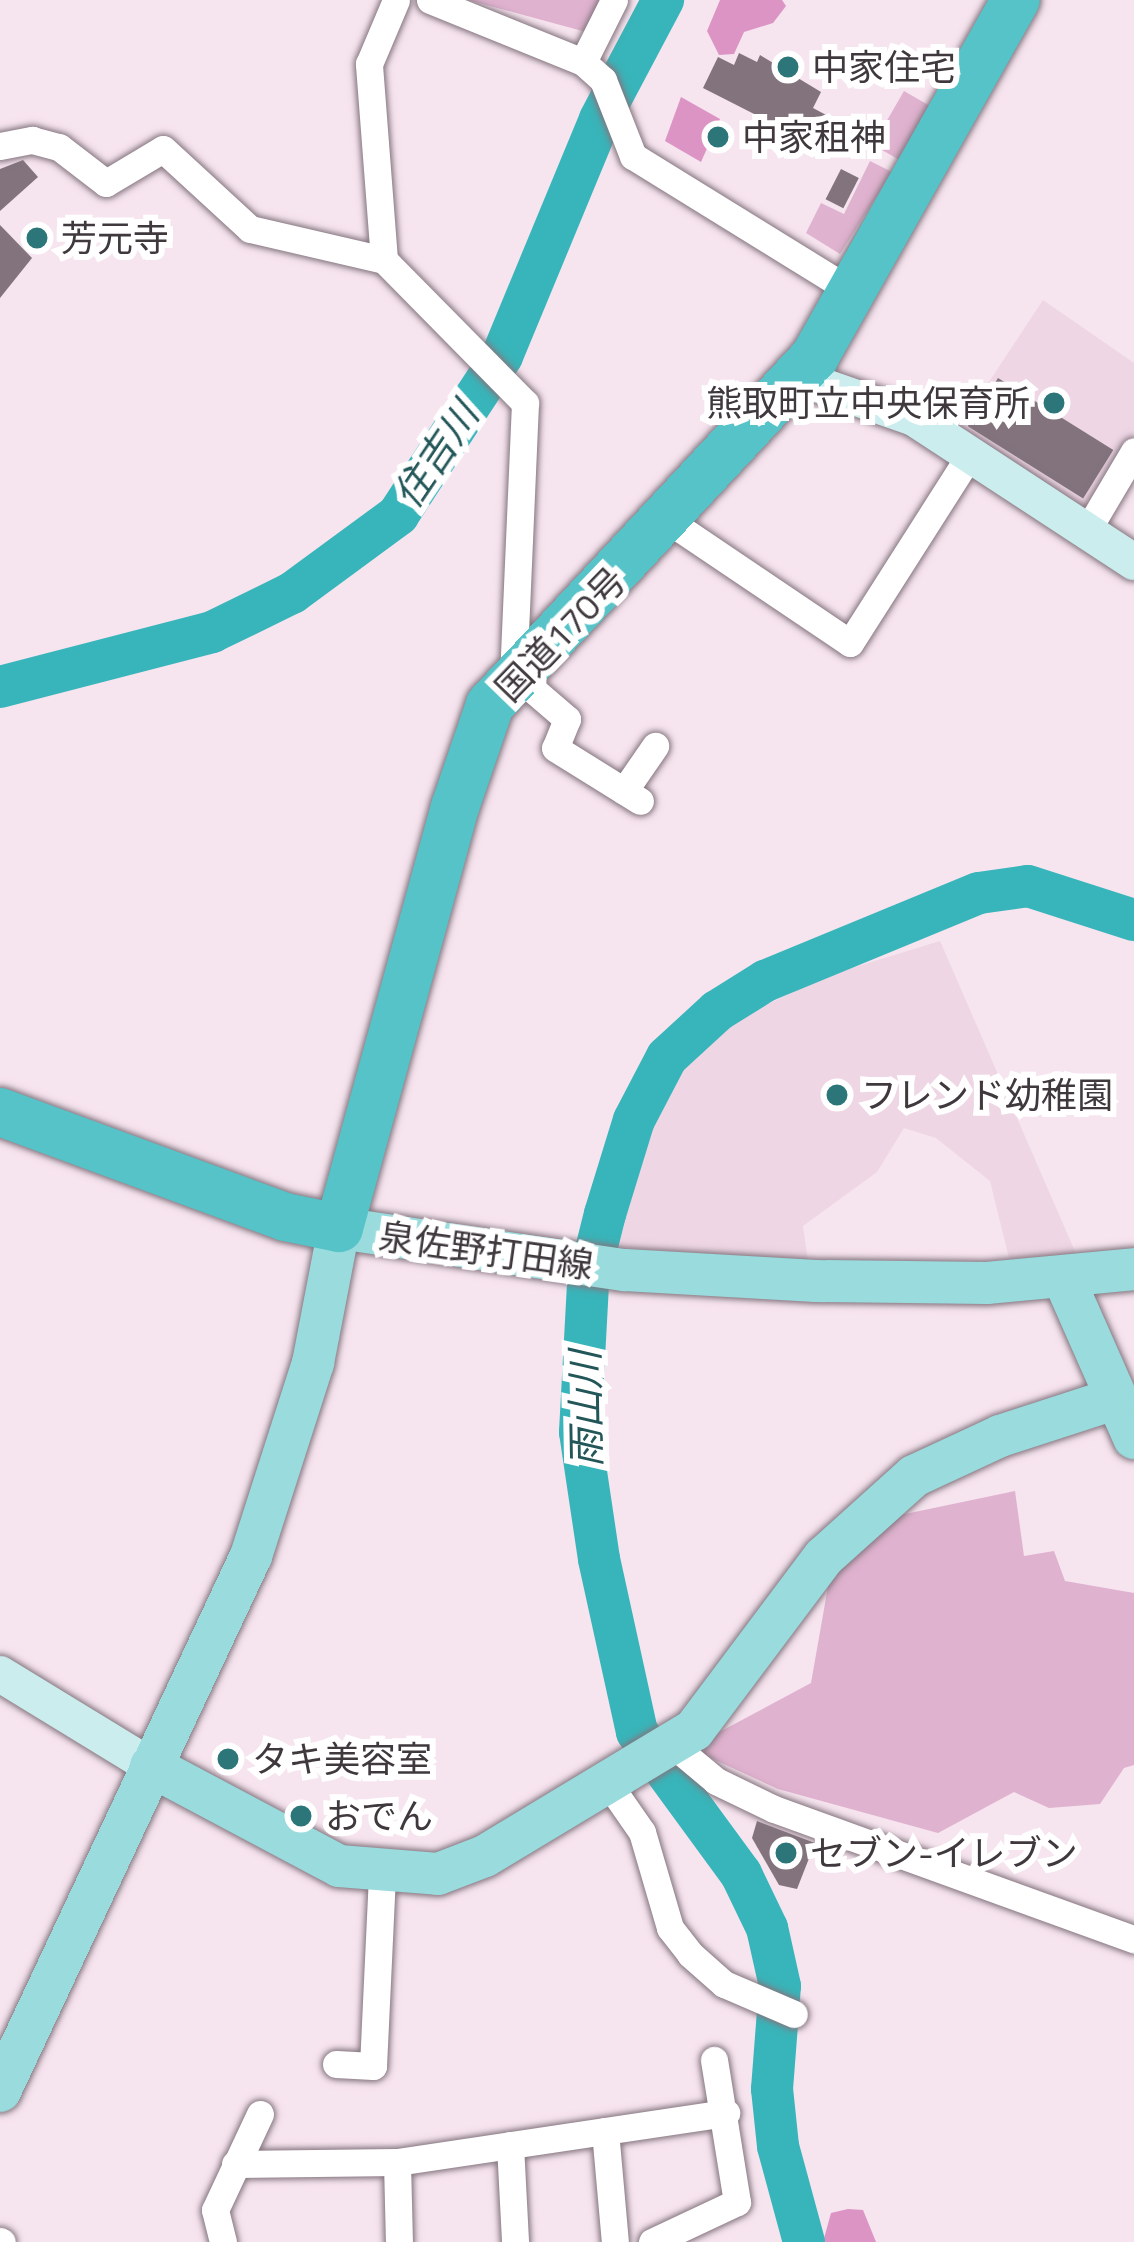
<!DOCTYPE html>
<meta charset="utf-8">
<style>
body{margin:0}
#map{position:relative;width:1134px;height:2242px;overflow:hidden;background:#f6e4ef;font-family:"Titillium Web","Noto Sans JP",sans-serif}
div>[style]{position:absolute}
.built>*{inset:0;background:#eed6e5}
.green>*{inset:0;background:#dfb2cf;transform-origin:0 0}
.forest>*{inset:0;background:#dc94c4}
.river>*{height:42px;margin:-21px;padding:0 21px;transform-origin:21px;border-radius:21px;background:#38b5ba}
.building>*{inset:0;background:#82737d;transform-origin:0 0}
.roads{filter:drop-shadow(0 0 3px #84757e) drop-shadow(0 0 3px #84757e)}
.street>*{height:27px;margin:-13.5px;padding:0 13.5px;transform-origin:13.5px;border-radius:13.5px;background:#fff}
.secondary>*{height:36px;margin:-18px;padding:0 18px;transform-origin:18px;border-radius:18px;background:#ccedee}
.primary>*{height:42px;margin:-21px;padding:0 21px;transform-origin:21px;border-radius:21px;background:#9adbde}
.highway>*{height:48px;margin:-24px;padding:0 24px;transform-origin:24px;border-radius:24px;background:#56c3c8}
.dots>*{width:33px;height:33px;translate:-50% -50%;box-sizing:border-box;border:6px solid #fff;border-radius:50%}
span{translate:-50% -50%;white-space:nowrap;text-align:center;line-height:1.15;-webkit-text-stroke:12px #fff;paint-order:stroke}
.poi-label{font-size:36px;color:#3f393d}
.left{translate:0 -50%;text-align:left}
.right{translate:-100% -50%;text-align:right}
.street-label{font-size:36px;color:#3f393d}
.water-label{font-size:39px;color:#235658;font-style:italic}
</style>
<div id="map">
<div class="built">
<i style="clip-path:polygon(1043px 300px,1134px 363px,1134px 433px,1087px 515px,956px 432px)"></i>
<i style="clip-path:polygon(940px 941px,1077px 1256px,1009px 1258px,990px 1181px,936px 1138px,904px 1128px,877px 1172px,803px 1226px,808px 1261px,619px 1247px,643px 1133px,688px 1062px,738px 1018px,829px 975px)"></i>
</div>
<div class="green">
<i style="clip-path:polygon(468px 0,605px 0,586px 32px)"></i>
<i style="left:904px;top:91px;width:32px;height:62px;rotate:30deg"></i>
<i style="clip-path:polygon(870px 161px,892px 172px,840px 254px,806px 233px,821px 203px,844px 214px)"></i>
<i style="clip-path:polygon(1015px 1491px,1024px 1556px,1054px 1551px,1065px 1581px,1134px 1593px,1134px 1765px,1124px 1768px,1100px 1804px,1049px 1808px,1014px 1792px,938px 1833px,778px 1789px,702px 1754px,712px 1736px,811px 1683px,830px 1575px,886px 1518px)"></i>
</div>
<div class="forest">
<i style="clip-path:polygon(720px 0,782px 0,786px 6px,773px 23px,744px 32px,734px 54px,719px 55px,707px 31px)"></i>
<i style="clip-path:polygon(681px 97px,720px 119px,701px 162px,665px 141px)"></i>
<i style="clip-path:polygon(848px 2209px,863px 2210px,876px 2242px,823px 2242px,831px 2213px)"></i>
</div>
<div class="river">
<i style="left:0;top:687px;width:219px;rotate:-14.5deg"></i>
<i style="left:212px;top:632px;width:89px;rotate:-26deg"></i>
<i style="left:292px;top:593px;width:132px;rotate:-36.3deg"></i>
<i style="left:398px;top:515px;width:190px;rotate:-56.8deg"></i>
<i style="left:502px;top:356px;width:256px;rotate:-67.5deg"></i>
<i style="left:600px;top:119px;width:135px;rotate:-62.1deg"></i>
<i style="left:804px;top:2242px;width:99px;rotate:-105.2deg"></i>
<i style="left:778px;top:2146px;width:57px;rotate:-96deg"></i>
<i style="left:772px;top:2089px;width:103px;rotate:-85.6deg"></i>
<i style="left:780px;top:1986px;width:59px;rotate:-102.6deg"></i>
<i style="left:767px;top:1928px;width:60px;rotate:-115.7deg"></i>
<i style="left:741px;top:1874px;width:176px;rotate:-126.2deg"></i>
<i style="left:637px;top:1732px;width:177px;rotate:-102.4deg"></i>
<i style="left:599px;top:1559px;width:128px;rotate:-98.5deg"></i>
<i style="left:580px;top:1432px;width:150px;rotate:-86.9deg"></i>
<i style="left:588px;top:1282px;width:70px;rotate:-76deg"></i>
<i style="left:605px;top:1214px;width:98px;rotate:-72.9deg"></i>
<i style="left:634px;top:1120px;width:71px;rotate:-62.4deg"></i>
<i style="left:667px;top:1057px;width:68px;rotate:-42.6deg"></i>
<i style="left:717px;top:1011px;width:57px;rotate:-32deg"></i>
<i style="left:765px;top:981px;width:231px;rotate:-22.4deg"></i>
<i style="left:979px;top:893px;width:49px;rotate:-8.1deg"></i>
<i style="left:1028px;top:886px;width:111px;rotate:17.8deg"></i>
</div>
<div class="building">
<i style="clip-path:polygon(739px 53px,757px 62px,760px 55px,821px 92px,813px 108px,843px 124px,835px 141px,804px 126px,789px 144px,757px 128px,762px 118px,703px 88px,718px 57px,734px 65px)"></i>
<i style="clip-path:polygon(23px 160px,38px 177px,0 211px,0 169px)"></i>
<i style="left:841px;top:169px;width:20px;height:34px;rotate:27deg"></i>
<i style="clip-path:polygon(0 225px,32px 258px,0 298px)"></i>
<i style="left:998px;top:378px;width:136px;height:57px;rotate:32deg"></i>
<i style="clip-path:polygon(757px 1821px,815px 1843px,797px 1889px,779px 1885px,752px 1838px)"></i>
</div>
<div class="roads">
<div class="street">
<i style="left:430px;top:0;width:165px;rotate:22.1deg"></i>
<i style="left:583px;top:62px;width:27px;rotate:42deg"></i>
<i style="left:603px;top:80px;width:82px;rotate:68.5deg"></i>
<i style="left:633px;top:156px;width:257px;rotate:31.7deg"></i>
<i style="left:583px;top:62px;width:69px;rotate:-63.4deg"></i>
<i style="left:0;top:146px;width:33px;rotate:-11deg"></i>
<i style="left:32px;top:140px;width:28px;rotate:15deg"></i>
<i style="left:59px;top:147px;width:59px;rotate:37.5deg"></i>
<i style="left:106px;top:183px;width:66px;rotate:-30.8deg"></i>
<i style="left:163px;top:149px;width:118px;rotate:42.6deg"></i>
<i style="left:250px;top:229px;width:138px;rotate:13deg"></i>
<i style="left:384px;top:260px;width:201px;rotate:45.4deg"></i>
<i style="left:525px;top:403px;width:274px;rotate:92.5deg"></i>
<i style="left:384px;top:260px;width:197px;rotate:-94.4deg"></i>
<i style="left:369px;top:64px;width:69px;rotate:-67.1deg"></i>
<i style="left:669px;top:521px;width:218px;rotate:34deg"></i>
<i style="left:850px;top:643px;width:225px;rotate:-57.5deg"></i>
<i style="left:1085px;top:534px;width:96px;rotate:-59.4deg"></i>
<i style="left:517px;top:676px;width:66px;rotate:40.7deg"></i>
<i style="left:567px;top:719px;width:31px;rotate:112deg"></i>
<i style="left:555px;top:748px;width:100px;rotate:31.9deg"></i>
<i style="left:624px;top:791px;width:55px;rotate:-55.4deg"></i>
<i style="left:673px;top:1745px;width:56px;rotate:39.9deg"></i>
<i style="left:716px;top:1781px;width:64px;rotate:25.8deg"></i>
<i style="left:774px;top:1809px;width:383px;rotate:19.9deg"></i>
<i style="left:610px;top:1786px;width:56px;rotate:55.2deg"></i>
<i style="left:642px;top:1832px;width:100px;rotate:73.7deg"></i>
<i style="left:670px;top:1928px;width:33px;rotate:52deg"></i>
<i style="left:690px;top:1954px;width:45px;rotate:41.4deg"></i>
<i style="left:724px;top:1984px;width:76px;rotate:23.2deg"></i>
<i style="left:336px;top:2064px;width:37px;rotate:3deg"></i>
<i style="left:373px;top:2066px;width:192px;rotate:-87.3deg"></i>
<i style="left:605px;top:2131px;width:111px;rotate:84.9deg"></i>
<i style="left:510px;top:2145px;width:97px;rotate:87deg"></i>
<i style="left:397px;top:2162px;width:80px;rotate:88.6deg"></i>
<i style="left:235px;top:2164px;width:162px;rotate:-0.7deg"></i>
<i style="left:397px;top:2162px;width:333px;rotate:-8.5deg"></i>
<i style="left:0;top:2241px;width:2px;rotate:27deg"></i>
<i style="left:223px;top:2242px;width:33px;rotate:-104deg"></i>
<i style="left:215px;top:2210px;width:106px;rotate:-64.9deg"></i>
<i style="left:652px;top:2242px;width:94px;rotate:-25.2deg"></i>
<i style="left:737px;top:2202px;width:144px;rotate:-99.2deg"></i>
</div>
<div class="secondary">
<i style="left:799px;top:378px;width:122px;rotate:19.2deg"></i>
<i style="left:914px;top:418px;width:263px;rotate:33.2deg"></i>
<i style="left:0;top:1674px;width:177px;rotate:31.4deg"></i>
</div>
<div class="primary">
<i style="left:1064px;top:1279px;width:174px;rotate:66.2deg"></i>
<i style="left:151px;top:1766px;width:213px;rotate:28deg"></i>
<i style="left:339px;top:1866px;width:99px;rotate:4.6deg"></i>
<i style="left:438px;top:1874px;width:50px;rotate:-21deg"></i>
<i style="left:485px;top:1856px;width:244px;rotate:-31.1deg"></i>
<i style="left:694px;top:1730px;width:216px;rotate:-53.1deg"></i>
<i style="left:824px;top:1557px;width:121px;rotate:-42deg"></i>
<i style="left:914px;top:1476px;width:95px;rotate:-24.9deg"></i>
<i style="left:1000px;top:1436px;width:120px;rotate:-18deg"></i>
<i style="left:0;top:2091px;width:591px;rotate:-64.87deg"></i>
<i style="left:251px;top:1556px;width:203px;rotate:-72.2deg"></i>
<i style="left:313px;top:1363px;width:137px;rotate:-79.1deg"></i>
<i style="left:339px;top:1228px;width:289px;rotate:8.4deg"></i>
<i style="left:625px;top:1270px;width:191px;rotate:3.3deg"></i>
<i style="left:816px;top:1281px;width:171px;rotate:0.7deg"></i>
<i style="left:987px;top:1283px;width:148px;rotate:-5.4deg"></i>
</div>
<div class="highway">
<i style="left:0;top:1112px;width:304px;rotate:20.2deg"></i>
<i style="left:285px;top:1217px;width:55px;rotate:11.5deg"></i>
<i style="left:339px;top:1228px;width:437px;rotate:-74.6deg"></i>
<i style="left:455px;top:807px;width:108px;rotate:-71.1deg"></i>
<i style="left:490px;top:705px;width:477px;rotate:-47deg"></i>
<i style="left:815px;top:356px;width:409px;rotate:-60.6deg"></i>
</div>
</div>
<div class="dots">
<i style="left:788px;top:67px;background:#2c7679"></i>
<i style="left:718px;top:137px;background:#2c7679"></i>
<i style="left:37px;top:238px;background:#2c7679"></i>
<i style="left:1054px;top:403px;background:#2c7679"></i>
<i style="left:837px;top:1095px;background:#2c7679"></i>
<i style="left:228px;top:1759px;background:#2c7679"></i>
<i style="left:301px;top:1816px;background:#2c7679"></i>
<i style="left:786px;top:1853px;background:#2c7679"></i>
</div>
<div class="poi-label">
<span class="left" style="left:812px;top:67px">中家住宅</span>
<span class="left" style="left:742px;top:137px">中家租神</span>
<span class="left" style="left:61px;top:238px">芳元寺</span>
<span class="right" style="left:1030px;top:403px">熊取町立中央保育所</span>
<span class="left" style="left:861px;top:1095px">フレンド幼稚園</span>
<span class="left" style="left:252px;top:1759px">タキ美容室</span>
<span class="left" style="left:325px;top:1816px">おでん</span>
<span class="left" style="left:810px;top:1853px">セブン-イレブン</span>
</div>
<div class="street-label">
<span style="left:560px;top:634px;rotate:-46deg">国道170号</span>
<span style="left:486px;top:1250px;rotate:8deg">泉佐野打田線</span>
</div>
<div class="water-label">
<span style="left:436px;top:455px;rotate:-56deg">住吉川</span>
<span style="left:586px;top:1409px;rotate:-91deg">雨山川</span>
</div>
</div>
